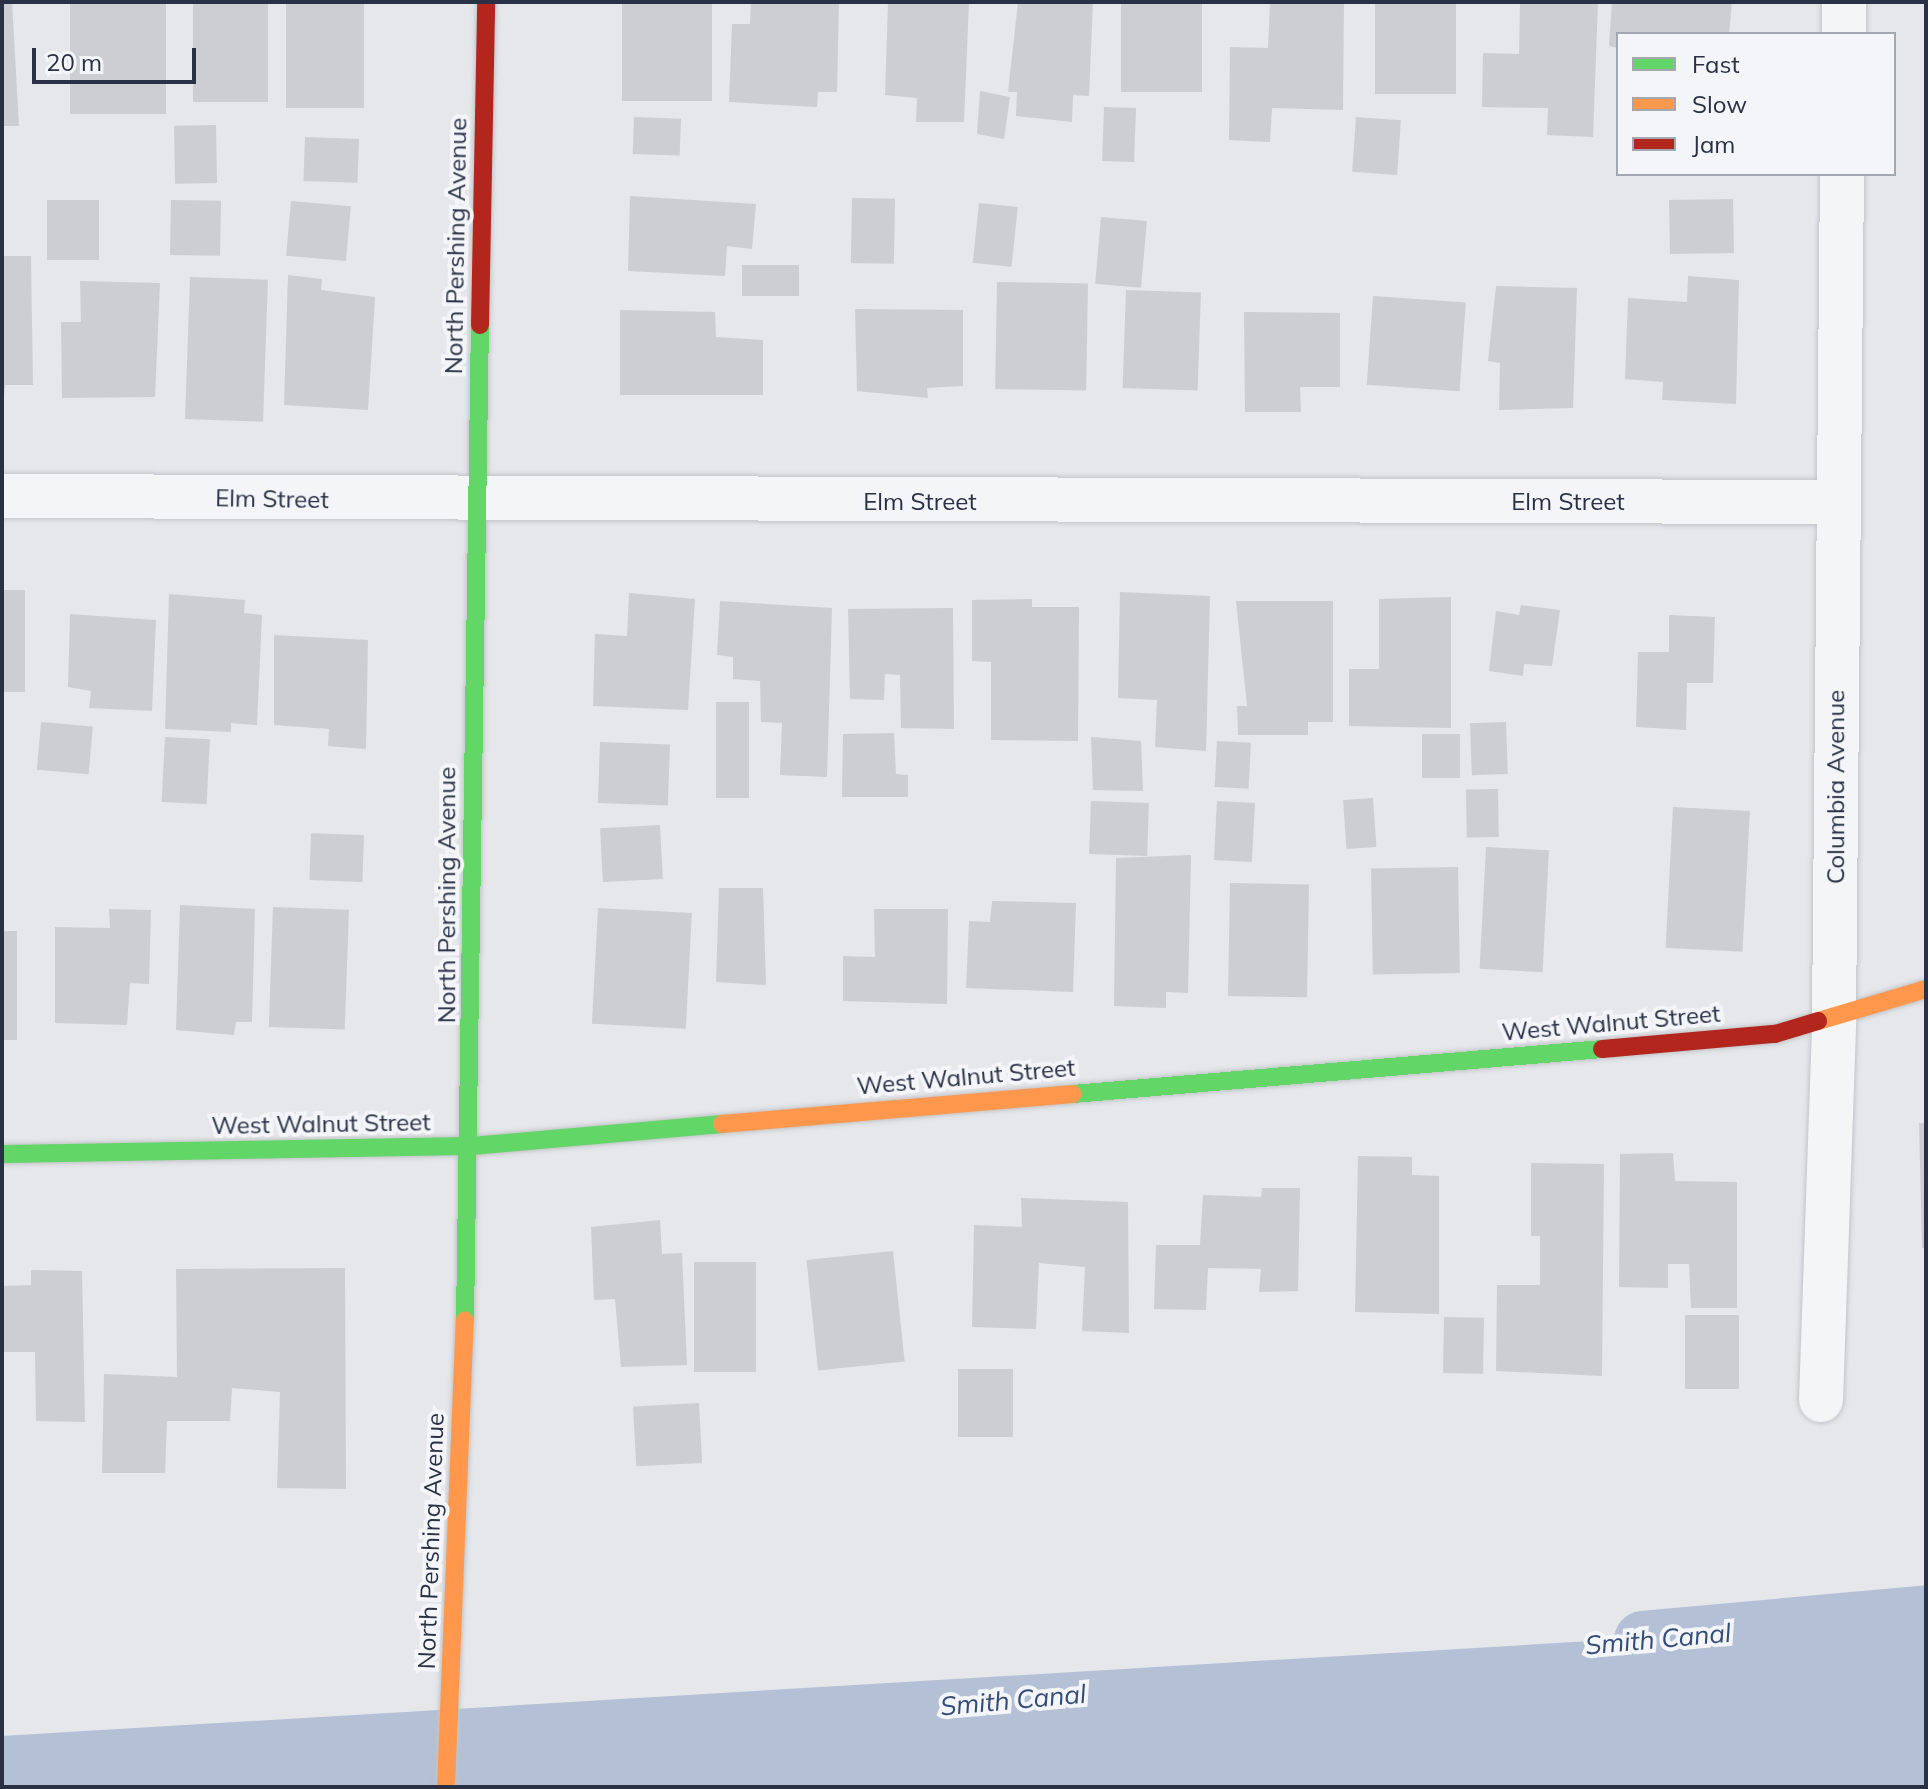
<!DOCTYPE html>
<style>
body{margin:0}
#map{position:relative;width:1928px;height:1789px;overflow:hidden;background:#e5e7ea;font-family:Mulish,sans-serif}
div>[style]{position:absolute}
.water>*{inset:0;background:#b3c0d5}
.canal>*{height:58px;margin:-29px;padding:0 29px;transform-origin:29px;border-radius:29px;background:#b3c0d5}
.building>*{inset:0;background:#ccced2;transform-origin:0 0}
.roads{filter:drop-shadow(0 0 2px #c2c4c8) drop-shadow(0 0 2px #c2c4c8)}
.street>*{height:44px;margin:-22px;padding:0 22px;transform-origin:22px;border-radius:22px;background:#f4f5f7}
.fast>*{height:18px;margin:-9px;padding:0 9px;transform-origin:9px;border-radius:9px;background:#63d668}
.slow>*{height:18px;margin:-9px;padding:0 9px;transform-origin:9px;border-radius:9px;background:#ff974d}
.jam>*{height:18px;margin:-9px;padding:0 9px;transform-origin:9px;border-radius:9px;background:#b3261e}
span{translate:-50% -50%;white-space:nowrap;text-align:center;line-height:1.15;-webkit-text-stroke:8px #f3f5f9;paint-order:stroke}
.street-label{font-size:24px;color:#2a3145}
.water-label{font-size:26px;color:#334c7a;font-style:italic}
.frame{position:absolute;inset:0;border:4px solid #2a3145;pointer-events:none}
.legend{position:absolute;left:1616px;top:32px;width:280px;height:144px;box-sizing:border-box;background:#f3f5f9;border:2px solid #a3a7b1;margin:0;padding:10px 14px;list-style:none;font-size:24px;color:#2a3145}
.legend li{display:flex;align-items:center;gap:16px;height:40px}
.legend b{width:40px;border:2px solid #a3a7b1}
.scale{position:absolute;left:32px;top:48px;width:164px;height:36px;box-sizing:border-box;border:4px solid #2a3145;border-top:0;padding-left:10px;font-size:24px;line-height:28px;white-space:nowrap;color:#2a3145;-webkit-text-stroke:6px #f3f5f9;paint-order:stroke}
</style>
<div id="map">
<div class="water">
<i style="clip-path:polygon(1926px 1621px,1926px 1787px,2px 1787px,2px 1736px)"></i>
</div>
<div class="canal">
<i style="left:1643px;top:1640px;width:284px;rotate:-5.2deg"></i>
</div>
<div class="building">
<i style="clip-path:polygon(2px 2px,12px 2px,19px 126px,2px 126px)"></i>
<i style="left:70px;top:2px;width:96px;height:112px"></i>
<i style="left:193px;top:2px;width:75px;height:100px"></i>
<i style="left:286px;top:2px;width:78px;height:106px"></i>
<i style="left:622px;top:2px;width:90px;height:99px"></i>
<i style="clip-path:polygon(751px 2px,839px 2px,837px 92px,818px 92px,817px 107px,729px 102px,732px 24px,750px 24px)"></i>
<i style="clip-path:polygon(888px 2px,969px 2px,964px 122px,916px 122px,917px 98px,885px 95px)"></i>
<i style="clip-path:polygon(1018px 2px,1093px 2px,1089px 96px,1073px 95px,1072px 122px,1016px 116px,1017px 92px,1008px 92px)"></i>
<i style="left:1121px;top:2px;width:81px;height:90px"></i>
<i style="clip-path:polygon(1270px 2px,1344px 2px,1343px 110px,1272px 108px,1270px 142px,1229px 140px,1230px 47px,1268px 48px)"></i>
<i style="left:1375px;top:2px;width:81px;height:92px"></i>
<i style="clip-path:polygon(1520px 2px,1598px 2px,1593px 137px,1547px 135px,1548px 108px,1482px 107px,1483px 53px,1519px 54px)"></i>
<i style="clip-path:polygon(1612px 2px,1732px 2px,1729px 34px,1618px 34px,1618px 48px,1609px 46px)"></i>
<i style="clip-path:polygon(980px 91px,1010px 97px,1004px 139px,977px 134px)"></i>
<i style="left:1104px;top:107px;width:32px;height:54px;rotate:2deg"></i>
<i style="left:634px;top:117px;width:47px;height:37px;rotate:2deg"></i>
<i style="left:1356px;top:117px;width:45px;height:55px;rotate:4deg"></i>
<i style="left:216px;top:125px;width:58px;height:42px;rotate:89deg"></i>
<i style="left:305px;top:137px;width:54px;height:44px;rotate:2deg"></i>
<i style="clip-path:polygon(630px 196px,756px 204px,752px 249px,727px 246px,725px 276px,628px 271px)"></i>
<i style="left:852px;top:198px;width:43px;height:65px;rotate:1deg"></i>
<i style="left:1733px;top:199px;width:54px;height:64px;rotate:89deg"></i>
<i style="left:47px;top:200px;width:52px;height:60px"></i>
<i style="left:171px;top:200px;width:50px;height:55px;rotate:1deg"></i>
<i style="left:291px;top:201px;width:60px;height:55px;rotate:5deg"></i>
<i style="left:979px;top:203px;width:39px;height:60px;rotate:6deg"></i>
<i style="left:1101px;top:217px;width:46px;height:67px;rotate:5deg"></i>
<i style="clip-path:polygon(2px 256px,31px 256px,33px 385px,5px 385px,4px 396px)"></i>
<i style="left:742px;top:265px;width:57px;height:31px"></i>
<i style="clip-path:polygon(288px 275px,322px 279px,321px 290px,375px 297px,368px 410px,284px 405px)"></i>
<i style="clip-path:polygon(1688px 276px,1739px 280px,1736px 404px,1662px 400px,1663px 382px,1625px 379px,1628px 298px,1687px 302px)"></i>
<i style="left:190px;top:277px;width:78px;height:142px;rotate:2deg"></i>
<i style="clip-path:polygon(80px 281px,160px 283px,155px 397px,62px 398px,61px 322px,81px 322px)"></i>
<i style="left:997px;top:282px;width:91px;height:107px;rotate:1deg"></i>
<i style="clip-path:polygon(1496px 286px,1577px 288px,1573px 408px,1499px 410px,1500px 363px,1488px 361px)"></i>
<i style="left:1126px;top:290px;width:75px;height:98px;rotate:2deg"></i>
<i style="left:1373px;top:296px;width:93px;height:89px;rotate:4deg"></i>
<i style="clip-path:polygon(855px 309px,963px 310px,963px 386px,927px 388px,928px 398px,857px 391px)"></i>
<i style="clip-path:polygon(620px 310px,715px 312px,716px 337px,763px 340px,763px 395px,620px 395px)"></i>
<i style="clip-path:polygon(1244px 312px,1340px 313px,1340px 387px,1300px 387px,1301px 412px,1245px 412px)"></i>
<i style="left:2px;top:590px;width:23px;height:102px"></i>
<i style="clip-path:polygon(1120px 592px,1210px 596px,1206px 751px,1155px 747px,1157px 700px,1118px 698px)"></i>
<i style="clip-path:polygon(629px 593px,695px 599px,688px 710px,593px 706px,595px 634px,627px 636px)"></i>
<i style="clip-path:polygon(169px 594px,245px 600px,244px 613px,262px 615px,257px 725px,231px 723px,231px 732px,165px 729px)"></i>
<i style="clip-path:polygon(1451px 597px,1451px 728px,1349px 726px,1349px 669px,1379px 669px,1379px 599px)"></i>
<i style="clip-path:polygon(1032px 599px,1032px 607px,1079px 607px,1078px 741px,991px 740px,991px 662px,972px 661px,972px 600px)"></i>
<i style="clip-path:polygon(720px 601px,832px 608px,827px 777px,780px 775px,782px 723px,761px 722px,760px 681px,733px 679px,733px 657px,717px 655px)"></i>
<i style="clip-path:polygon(1236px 601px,1333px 601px,1333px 722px,1308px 722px,1308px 735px,1238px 735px,1237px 706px,1247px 706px)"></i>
<i style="clip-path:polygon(1521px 605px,1560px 610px,1552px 666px,1524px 664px,1523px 676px,1489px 671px,1496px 611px,1519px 615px)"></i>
<i style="clip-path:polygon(953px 608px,954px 729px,901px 728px,900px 675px,885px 674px,884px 700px,850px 699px,848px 609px)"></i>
<i style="clip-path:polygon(70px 614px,156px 620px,152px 711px,89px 708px,91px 691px,68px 687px)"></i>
<i style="clip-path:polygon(1669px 615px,1715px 617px,1713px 683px,1687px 683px,1686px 730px,1636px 727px,1638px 652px,1669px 652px)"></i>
<i style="clip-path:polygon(274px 635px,368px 640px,366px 749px,328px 746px,329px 729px,274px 725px)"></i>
<i style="left:716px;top:702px;width:33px;height:96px"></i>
<i style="left:41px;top:722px;width:52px;height:48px;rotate:5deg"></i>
<i style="left:1506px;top:722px;width:52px;height:36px;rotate:88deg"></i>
<i style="clip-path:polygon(894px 733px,896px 774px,908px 775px,908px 797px,842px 797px,843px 734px)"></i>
<i style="left:1422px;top:734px;width:38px;height:44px"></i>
<i style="left:165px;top:737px;width:45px;height:65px;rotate:3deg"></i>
<i style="clip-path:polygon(1091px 737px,1141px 741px,1143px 791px,1093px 790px)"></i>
<i style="left:1217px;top:741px;width:34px;height:46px;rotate:3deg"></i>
<i style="left:600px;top:742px;width:70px;height:61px;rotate:2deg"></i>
<i style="left:1498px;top:789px;width:48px;height:32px;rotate:89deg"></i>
<i style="left:1373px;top:798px;width:49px;height:30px;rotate:86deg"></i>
<i style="left:1091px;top:801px;width:58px;height:53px;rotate:2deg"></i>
<i style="left:1217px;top:801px;width:38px;height:59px;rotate:3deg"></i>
<i style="left:1673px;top:807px;width:77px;height:141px;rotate:3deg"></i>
<i style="left:660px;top:825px;width:54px;height:60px;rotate:87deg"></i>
<i style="left:364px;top:835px;width:47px;height:53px;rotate:92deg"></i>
<i style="left:1486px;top:847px;width:63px;height:122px;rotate:3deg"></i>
<i style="clip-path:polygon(1191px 855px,1188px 993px,1166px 992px,1166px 1008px,1114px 1006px,1116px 858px)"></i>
<i style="left:1458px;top:867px;width:106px;height:87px;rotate:89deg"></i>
<i style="left:1230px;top:883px;width:79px;height:113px;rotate:1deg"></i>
<i style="clip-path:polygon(719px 888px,763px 888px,766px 985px,716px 982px)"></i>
<i style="clip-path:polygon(992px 901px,1076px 903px,1073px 992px,966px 988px,969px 921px,990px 922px)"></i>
<i style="clip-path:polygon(180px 905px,255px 909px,252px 1022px,236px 1022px,234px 1035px,176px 1030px)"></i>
<i style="left:273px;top:907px;width:76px;height:120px;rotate:2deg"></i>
<i style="left:598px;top:908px;width:94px;height:116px;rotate:3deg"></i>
<i style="clip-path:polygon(109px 909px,151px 910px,149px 984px,130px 983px,127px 1025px,55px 1023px,55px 927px,110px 928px)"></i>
<i style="clip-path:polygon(874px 909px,948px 909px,947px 1004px,843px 1001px,843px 956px,875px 957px)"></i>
<i style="left:2px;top:931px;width:15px;height:109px"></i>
<i style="clip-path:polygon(1919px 1123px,1926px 1123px,1926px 1248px,1922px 1248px)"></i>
<i style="clip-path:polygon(1673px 1153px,1675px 1181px,1737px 1182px,1737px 1308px,1691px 1308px,1689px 1264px,1668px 1264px,1668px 1288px,1619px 1287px,1620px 1154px)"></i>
<i style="clip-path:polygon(1358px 1156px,1412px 1157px,1412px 1175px,1439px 1176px,1439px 1314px,1355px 1312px)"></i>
<i style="clip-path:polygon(1531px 1163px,1604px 1164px,1602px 1376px,1496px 1371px,1497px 1285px,1540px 1285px,1540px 1236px,1531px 1236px)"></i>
<i style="clip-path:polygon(1262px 1188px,1300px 1188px,1298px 1291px,1259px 1292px,1261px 1269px,1208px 1268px,1206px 1310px,1154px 1309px,1156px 1245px,1200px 1245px,1203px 1195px,1261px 1197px)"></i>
<i style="clip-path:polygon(1021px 1198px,1128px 1202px,1129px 1333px,1082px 1331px,1085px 1267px,1039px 1263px,1036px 1329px,972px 1327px,974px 1225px,1022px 1227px)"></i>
<i style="clip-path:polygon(660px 1220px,662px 1254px,682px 1253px,687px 1365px,621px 1367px,615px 1299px,594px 1300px,591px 1227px)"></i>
<i style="left:893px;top:1251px;width:111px;height:87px;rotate:84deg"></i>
<i style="left:756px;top:1262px;width:110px;height:62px;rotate:90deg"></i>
<i style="clip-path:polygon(345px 1268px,346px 1489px,277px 1488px,280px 1392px,232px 1388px,230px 1421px,167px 1421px,165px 1473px,102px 1473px,104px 1374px,177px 1377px,176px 1269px)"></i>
<i style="clip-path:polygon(31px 1270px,82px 1271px,85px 1422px,36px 1421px,35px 1352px,2px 1352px,2px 1286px,31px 1285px)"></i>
<i style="left:1685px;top:1315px;width:54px;height:74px"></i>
<i style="left:1444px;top:1317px;width:40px;height:56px;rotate:1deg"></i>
<i style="left:958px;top:1369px;width:55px;height:68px"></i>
<i style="left:699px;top:1403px;width:60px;height:66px;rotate:87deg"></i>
</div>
<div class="roads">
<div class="street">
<i style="left:1844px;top:34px;width:32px;rotate:-90deg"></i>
<i style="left:2px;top:496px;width:1836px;rotate:0.19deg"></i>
<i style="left:1821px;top:1400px;width:380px;rotate:-88deg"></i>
<i style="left:1834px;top:1020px;width:846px;rotate:-89.46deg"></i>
</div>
<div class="fast">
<i style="left:1073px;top:1094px;width:531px;rotate:-4.86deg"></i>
<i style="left:2px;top:1154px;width:470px;rotate:-1deg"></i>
<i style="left:472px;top:1146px;width:251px;rotate:-5deg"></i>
<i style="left:465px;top:1320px;width:995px;rotate:-89.14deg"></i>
</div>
<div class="slow">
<i style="left:1818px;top:1021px;width:113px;rotate:-16.5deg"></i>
<i style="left:722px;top:1124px;width:352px;rotate:-4.9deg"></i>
<i style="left:446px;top:1787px;width:467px;rotate:-87.7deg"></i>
</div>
<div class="jam">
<i style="left:480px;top:325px;width:323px;rotate:-88.9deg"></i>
<i style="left:1602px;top:1049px;width:174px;rotate:-5deg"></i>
<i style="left:1775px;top:1034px;width:45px;rotate:-16.8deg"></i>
</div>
</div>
<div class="street-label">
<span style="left:456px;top:246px;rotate:-89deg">North Pershing Avenue</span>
<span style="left:272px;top:499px;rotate:1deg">Elm Street</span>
<span style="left:920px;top:502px">Elm Street</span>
<span style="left:1568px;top:502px">Elm Street</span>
<span style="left:1836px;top:787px;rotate:-90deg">Columbia Avenue</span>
<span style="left:447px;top:895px;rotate:-90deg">North Pershing Avenue</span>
<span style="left:1611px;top:1023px;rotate:-5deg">West Walnut Street</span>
<span style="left:966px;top:1077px;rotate:-5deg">West Walnut Street</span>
<span style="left:321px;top:1124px;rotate:-1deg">West Walnut Street</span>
<span style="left:431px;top:1541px;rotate:-88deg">North Pershing Avenue</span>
</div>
<div class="water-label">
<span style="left:1658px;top:1639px;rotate:-5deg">Smith Canal</span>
<span style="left:1013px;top:1700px;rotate:-5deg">Smith Canal</span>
</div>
<div class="frame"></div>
<ul class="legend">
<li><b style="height:10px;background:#63d668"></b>Fast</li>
<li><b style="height:10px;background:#ff974d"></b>Slow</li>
<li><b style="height:10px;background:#b3261e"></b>Jam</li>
</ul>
<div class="scale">20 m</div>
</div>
